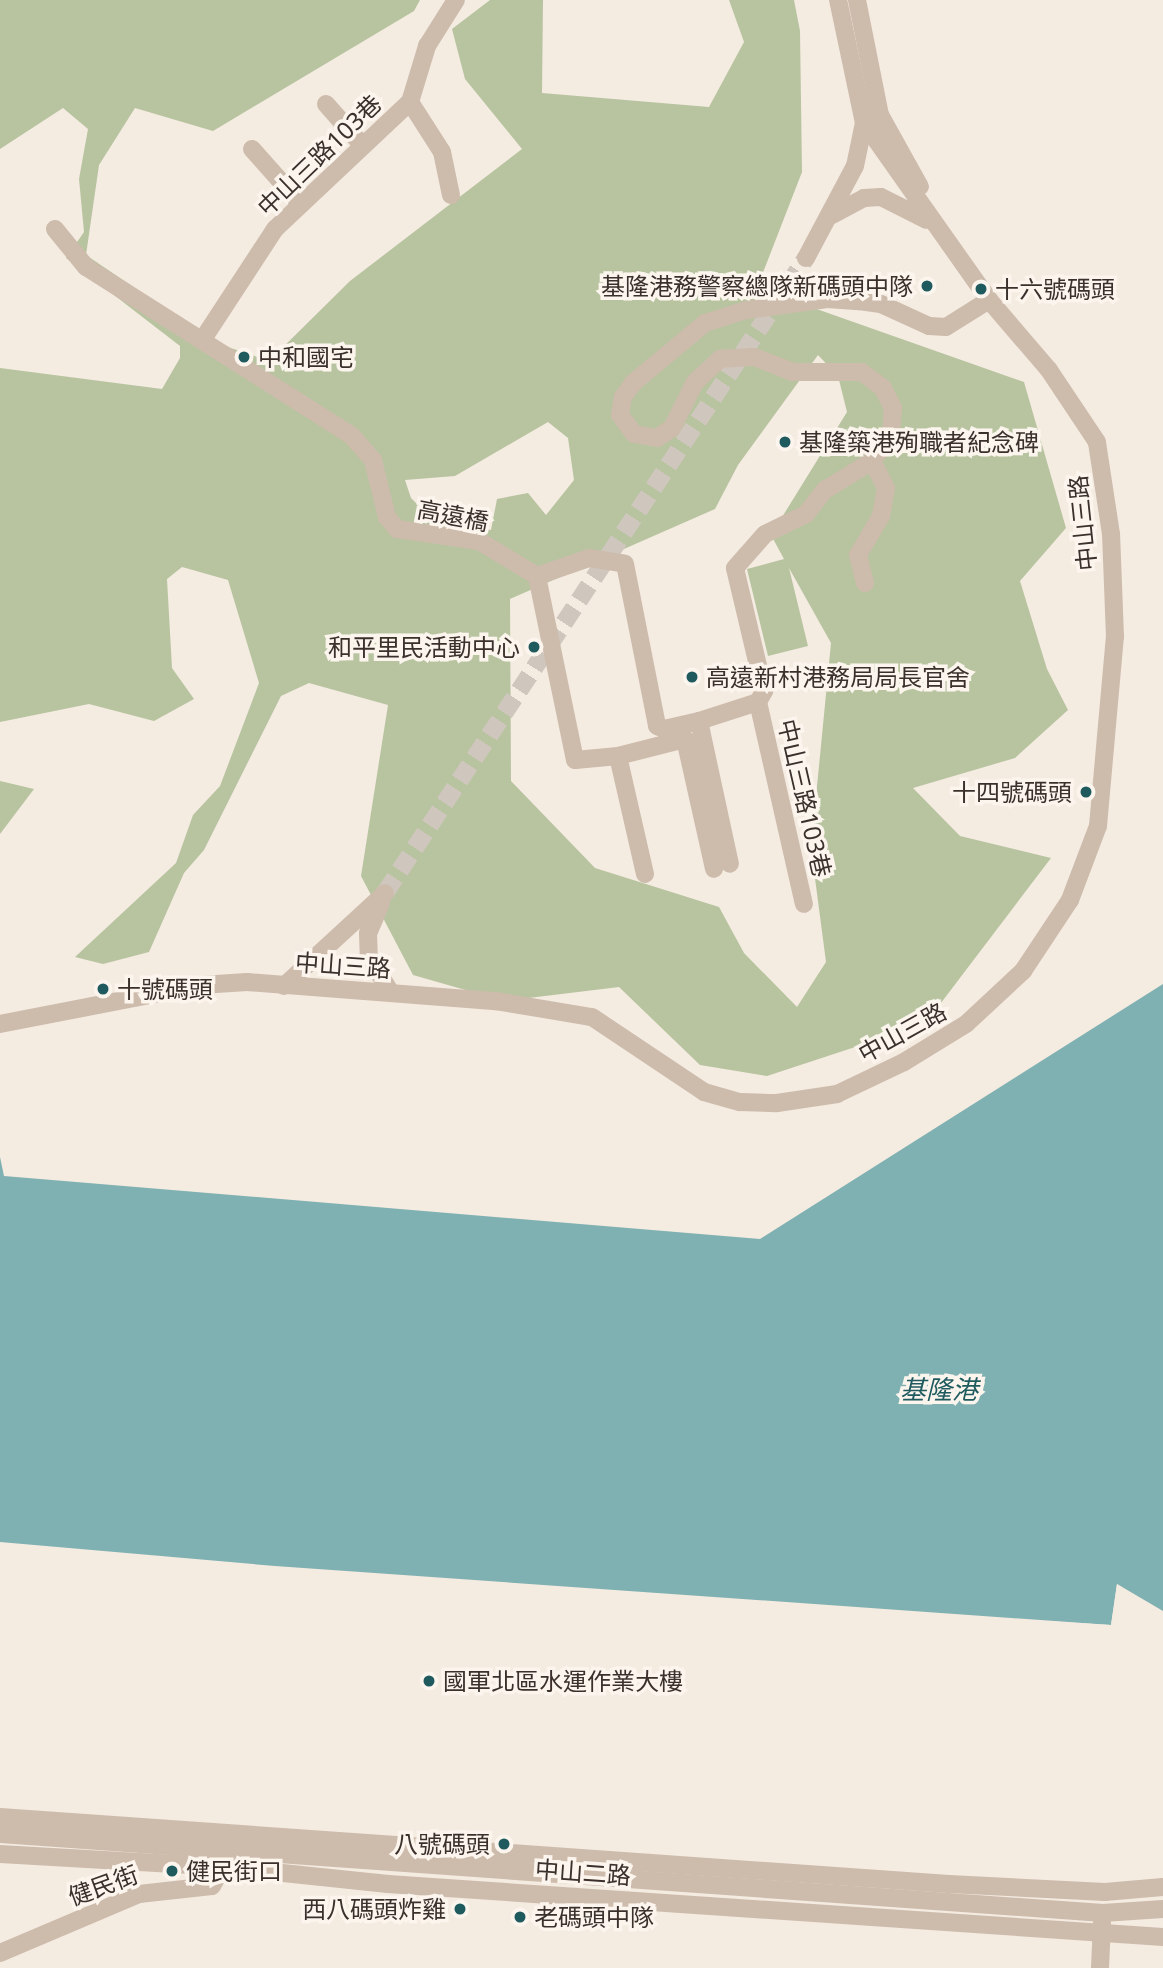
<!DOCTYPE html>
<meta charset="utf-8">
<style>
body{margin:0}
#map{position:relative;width:1163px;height:1968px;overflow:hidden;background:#f4ebe1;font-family:"Noto Sans","Noto Sans TC",sans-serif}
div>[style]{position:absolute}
.green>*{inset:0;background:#b8c4a0}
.water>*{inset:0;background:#7fb0b2}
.pier>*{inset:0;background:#f4ebe1}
.minor-tunnel>*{height:18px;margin-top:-9px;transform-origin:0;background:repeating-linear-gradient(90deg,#cfc6bd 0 18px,transparent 0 27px)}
.minor>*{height:18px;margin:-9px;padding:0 9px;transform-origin:9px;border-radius:9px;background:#cdbbac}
.dots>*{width:19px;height:19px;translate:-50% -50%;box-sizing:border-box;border:4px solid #fbf5ee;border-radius:50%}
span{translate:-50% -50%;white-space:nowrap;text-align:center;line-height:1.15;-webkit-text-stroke:7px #fbf5ee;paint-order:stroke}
.street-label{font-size:24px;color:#3b302b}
.poi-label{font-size:24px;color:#3b302b}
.right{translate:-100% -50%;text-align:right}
.left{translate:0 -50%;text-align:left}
.water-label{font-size:26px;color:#1f5a5e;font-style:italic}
</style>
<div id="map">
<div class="green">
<i style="clip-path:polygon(evenodd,0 0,420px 0,414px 11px,213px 131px,135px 108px,99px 165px,86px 255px,216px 343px,269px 361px,350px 281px,522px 149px,465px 79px,452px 29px,490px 0,543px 0,542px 93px,709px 107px,744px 42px,729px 0,794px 0,800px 31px,802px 172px,757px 288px,1024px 382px,1066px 528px,1020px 581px,1047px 669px,1068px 710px,1015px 758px,913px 788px,960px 836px,1051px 858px,925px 1024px,767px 1076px,700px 1065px,619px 987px,504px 1001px,413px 975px,361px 876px,388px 705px,309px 683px,281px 696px,204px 850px,184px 873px,149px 952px,103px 964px,75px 957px,176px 863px,193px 815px,220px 786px,259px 683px,228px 580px,182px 567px,167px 579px,172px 668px,194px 699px,154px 721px,89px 704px,0 722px,0 368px,162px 389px,180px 358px,180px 346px,66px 258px,84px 232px,79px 179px,88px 129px,63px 108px,0 149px,0 0,818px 355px,838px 376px,847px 412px,771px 535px,784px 559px,747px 569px,768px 656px,808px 646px,789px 568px,831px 643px,811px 848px,826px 962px,797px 1007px,744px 953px,719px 907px,595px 868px,511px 781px,510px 599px,715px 509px,738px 465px,818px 355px,0 0,548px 422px,568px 438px,574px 480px,546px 515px,528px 493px,497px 499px,491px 530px,434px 521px,411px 498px,405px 480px,455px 476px,548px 422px)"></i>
<i style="clip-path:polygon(0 781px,34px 789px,0 834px)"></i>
</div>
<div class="water">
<i style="clip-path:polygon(1163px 984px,1163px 1611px,1117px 1584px,1111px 1625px,275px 1566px,0 1542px,0 1157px,4px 1176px,760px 1239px)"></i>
</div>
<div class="pier">
<i style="clip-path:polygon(1117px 1584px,1163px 1615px,1119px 1589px,1111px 1629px,690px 1599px,1111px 1625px)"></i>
</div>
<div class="minor-tunnel">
<i style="left:385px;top:893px;width:762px;rotate:-56.46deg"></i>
</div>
<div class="minor">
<i style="left:857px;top:0;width:117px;rotate:78.7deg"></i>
<i style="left:880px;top:115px;width:82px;rotate:60.9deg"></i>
<i style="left:410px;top:102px;width:59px;rotate:57.4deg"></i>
<i style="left:442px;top:152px;width:44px;rotate:78.2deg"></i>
<i style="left:326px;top:104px;width:56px;rotate:48.6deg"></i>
<i style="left:252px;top:149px;width:72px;rotate:48.4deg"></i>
<i style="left:832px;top:215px;width:36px;rotate:-28deg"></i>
<i style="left:864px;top:198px;width:17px;rotate:-3deg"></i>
<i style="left:881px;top:197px;width:51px;rotate:26.6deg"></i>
<i style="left:55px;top:229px;width:49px;rotate:50.8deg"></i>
<i style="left:86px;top:267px;width:315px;rotate:32.4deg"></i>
<i style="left:352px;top:436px;width:32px;rotate:49deg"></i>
<i style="left:373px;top:460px;width:59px;rotate:76.2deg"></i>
<i style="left:387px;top:517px;width:16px;rotate:50deg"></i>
<i style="left:397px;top:529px;width:83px;rotate:8.3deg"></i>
<i style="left:479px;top:541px;width:68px;rotate:31.1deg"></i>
<i style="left:806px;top:258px;width:104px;rotate:-62deg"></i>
<i style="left:855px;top:166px;width:44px;rotate:-78.2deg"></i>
<i style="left:203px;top:339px;width:131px;rotate:-56.8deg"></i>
<i style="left:275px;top:229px;width:185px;rotate:-43.3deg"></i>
<i style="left:410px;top:102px;width:59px;rotate:-73.1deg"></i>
<i style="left:427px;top:46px;width:54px;rotate:-57.8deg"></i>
<i style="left:865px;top:583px;width:29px;rotate:-104deg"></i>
<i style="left:858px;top:555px;width:45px;rotate:-59.5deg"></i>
<i style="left:881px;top:516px;width:28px;rotate:-80deg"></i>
<i style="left:886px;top:488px;width:30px;rotate:-117deg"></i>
<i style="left:758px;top:702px;width:207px;rotate:77.2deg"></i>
<i style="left:699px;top:721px;width:146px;rotate:77.8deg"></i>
<i style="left:618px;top:756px;width:69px;rotate:-14.2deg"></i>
<i style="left:685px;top:739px;width:133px;rotate:77.4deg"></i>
<i style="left:645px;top:874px;width:121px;rotate:-102.9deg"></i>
<i style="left:618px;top:756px;width:43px;rotate:174.7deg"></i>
<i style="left:575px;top:760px;width:188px;rotate:-101.7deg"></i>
<i style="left:537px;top:576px;width:55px;rotate:-19.1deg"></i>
<i style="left:589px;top:558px;width:36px;rotate:9deg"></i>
<i style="left:625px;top:564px;width:165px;rotate:78.8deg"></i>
<i style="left:657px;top:726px;width:8px;rotate:23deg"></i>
<i style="left:664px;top:729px;width:36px;rotate:-13deg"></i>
<i style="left:699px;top:721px;width:62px;rotate:-17.9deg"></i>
<i style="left:758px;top:702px;width:13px;rotate:-61deg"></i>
<i style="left:764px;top:691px;width:126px;rotate:-103.3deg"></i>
<i style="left:735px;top:568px;width:45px;rotate:-48.6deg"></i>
<i style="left:765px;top:534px;width:46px;rotate:-26deg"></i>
<i style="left:806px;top:514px;width:31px;rotate:-52deg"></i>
<i style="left:825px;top:490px;width:55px;rotate:-31.7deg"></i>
<i style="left:872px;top:461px;width:32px;rotate:-54deg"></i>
<i style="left:891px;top:435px;width:27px;rotate:-86deg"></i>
<i style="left:893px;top:408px;width:22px;rotate:-117deg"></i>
<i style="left:883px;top:388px;width:26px;rotate:-143deg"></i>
<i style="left:862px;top:372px;width:69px;rotate:180deg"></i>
<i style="left:793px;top:372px;width:42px;rotate:-159deg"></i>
<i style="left:754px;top:357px;width:34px;rotate:177deg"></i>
<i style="left:720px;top:359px;width:34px;rotate:137deg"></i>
<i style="left:695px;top:382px;width:51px;rotate:116.6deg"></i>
<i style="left:672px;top:428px;width:18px;rotate:146deg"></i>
<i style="left:657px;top:438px;width:23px;rotate:-170deg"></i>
<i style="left:634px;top:434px;width:24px;rotate:-126deg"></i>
<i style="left:620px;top:415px;width:18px;rotate:-81deg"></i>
<i style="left:623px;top:397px;width:17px;rotate:-54deg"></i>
<i style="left:633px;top:383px;width:94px;rotate:-39.8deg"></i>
<i style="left:705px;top:323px;width:43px;rotate:-17.6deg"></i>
<i style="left:746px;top:310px;width:82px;rotate:-7.7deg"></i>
<i style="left:827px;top:299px;width:32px;rotate:4deg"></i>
<i style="left:859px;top:301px;width:22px;rotate:8deg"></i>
<i style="left:881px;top:304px;width:53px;rotate:24.6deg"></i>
<i style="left:929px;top:326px;width:17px;rotate:3deg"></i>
<i style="left:946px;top:327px;width:51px;rotate:-32.1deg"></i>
<i style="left:381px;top:903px;width:33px;rotate:113deg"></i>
<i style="left:368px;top:933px;width:24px;rotate:88deg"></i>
<i style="left:369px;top:957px;width:42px;rotate:58.6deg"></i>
<i style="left:284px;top:986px;width:137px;rotate:-42.6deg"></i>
<i style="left:0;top:1024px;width:205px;rotate:-11deg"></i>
<i style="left:201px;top:985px;width:46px;rotate:-3.7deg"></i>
<i style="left:247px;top:982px;width:250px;rotate:4.4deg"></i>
<i style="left:496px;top:1001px;width:97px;rotate:9.5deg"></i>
<i style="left:592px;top:1017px;width:135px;rotate:33.8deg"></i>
<i style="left:704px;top:1092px;width:37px;rotate:16deg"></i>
<i style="left:740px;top:1102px;width:37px;rotate:2deg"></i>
<i style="left:777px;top:1103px;width:61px;rotate:-8.5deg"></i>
<i style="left:837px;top:1094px;width:74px;rotate:-25.5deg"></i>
<i style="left:904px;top:1062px;width:73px;rotate:-31.5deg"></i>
<i style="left:966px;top:1024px;width:78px;rotate:-42.9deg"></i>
<i style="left:1023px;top:971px;width:85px;rotate:-56.5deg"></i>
<i style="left:1070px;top:900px;width:79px;rotate:-69.3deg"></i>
<i style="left:1098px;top:826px;width:190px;rotate:-84.9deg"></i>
<i style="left:1115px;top:637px;width:103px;rotate:-92.2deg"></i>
<i style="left:1111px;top:534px;width:93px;rotate:-98.7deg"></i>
<i style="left:1097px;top:442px;width:87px;rotate:-123.7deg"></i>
<i style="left:1049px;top:370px;width:92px;rotate:-130.6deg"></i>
<i style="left:989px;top:300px;width:217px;rotate:-125.2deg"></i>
<i style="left:864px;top:123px;width:126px;rotate:-101.9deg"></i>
<i style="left:0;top:1817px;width:951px;rotate:4.04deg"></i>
<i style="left:949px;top:1884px;width:156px;rotate:2.9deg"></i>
<i style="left:1105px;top:1892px;width:58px;rotate:-4.9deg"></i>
<i style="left:0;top:1834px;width:1106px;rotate:4.1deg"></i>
<i style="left:1103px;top:1913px;width:60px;rotate:-3.8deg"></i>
<i style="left:0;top:1854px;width:226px;rotate:3.3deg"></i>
<i style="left:226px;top:1867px;width:163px;rotate:6deg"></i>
<i style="left:388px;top:1884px;width:777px;rotate:3.91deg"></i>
<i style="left:0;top:1953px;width:151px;rotate:-23deg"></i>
<i style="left:139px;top:1894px;width:73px;rotate:-6.3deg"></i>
<i style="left:212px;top:1886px;width:31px;rotate:-61deg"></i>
<i style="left:1100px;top:1968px;width:45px;rotate:-87.5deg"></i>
</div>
<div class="dots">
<i style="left:927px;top:286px;background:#1f5a5e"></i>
<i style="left:981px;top:289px;background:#1f5a5e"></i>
<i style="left:244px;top:357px;background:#1f5a5e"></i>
<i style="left:785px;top:442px;background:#1f5a5e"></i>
<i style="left:534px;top:647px;background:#1f5a5e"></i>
<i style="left:692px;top:677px;background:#1f5a5e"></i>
<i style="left:1086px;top:792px;background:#1f5a5e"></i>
<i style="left:103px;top:989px;background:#1f5a5e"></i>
<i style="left:429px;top:1681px;background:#1f5a5e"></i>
<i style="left:504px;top:1844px;background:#1f5a5e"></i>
<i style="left:172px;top:1871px;background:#1f5a5e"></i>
<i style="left:460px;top:1909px;background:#1f5a5e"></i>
<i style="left:520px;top:1917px;background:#1f5a5e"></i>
</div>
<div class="street-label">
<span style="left:319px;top:155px;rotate:-44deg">中山三路103巷</span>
<span style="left:453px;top:515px;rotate:11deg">高遠橋</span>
<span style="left:1082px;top:523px;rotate:-96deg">中山三路</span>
<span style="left:805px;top:798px;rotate:77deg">中山三路103巷</span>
<span style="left:343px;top:965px;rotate:4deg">中山三路</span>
<span style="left:902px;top:1032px;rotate:-29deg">中山三路</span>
<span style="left:583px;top:1872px;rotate:4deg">中山二路</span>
<span style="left:103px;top:1885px;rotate:-20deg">健民街</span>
</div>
<div class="poi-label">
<span class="right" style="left:913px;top:286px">基隆港務警察總隊新碼頭中隊</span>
<span class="left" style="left:995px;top:289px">十六號碼頭</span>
<span class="left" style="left:258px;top:357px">中和國宅</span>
<span class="left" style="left:799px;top:442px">基隆築港殉職者紀念碑</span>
<span class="right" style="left:520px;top:647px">和平里民活動中心</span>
<span class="left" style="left:706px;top:677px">高遠新村港務局局長官舍</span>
<span class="right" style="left:1072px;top:792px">十四號碼頭</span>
<span class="left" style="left:117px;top:989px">十號碼頭</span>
<span class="left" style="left:443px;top:1681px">國軍北區水運作業大樓</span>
<span class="right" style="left:490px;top:1844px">八號碼頭</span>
<span class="left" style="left:186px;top:1871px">健民街口</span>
<span class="right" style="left:446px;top:1909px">西八碼頭炸雞</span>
<span class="left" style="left:534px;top:1917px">老碼頭中隊</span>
</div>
<div class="water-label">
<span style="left:939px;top:1390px">基隆港</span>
</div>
</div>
